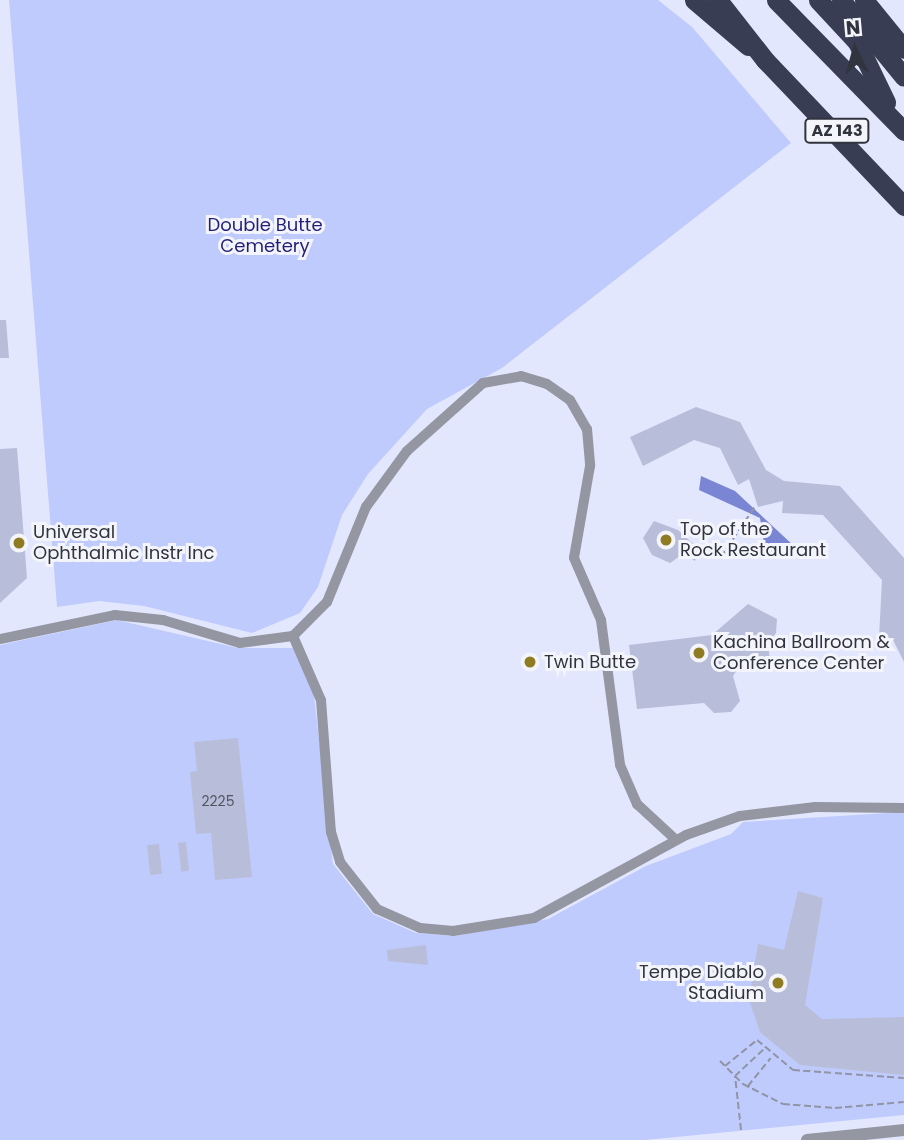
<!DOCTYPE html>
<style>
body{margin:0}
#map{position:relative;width:904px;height:1140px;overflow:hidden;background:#e2e7fe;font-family:Poppins,sans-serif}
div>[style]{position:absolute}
.green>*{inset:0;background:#c0cbfd}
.water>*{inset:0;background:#7a86d3}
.building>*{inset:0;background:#b8bed9;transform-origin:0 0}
.path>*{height:2px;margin-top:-1px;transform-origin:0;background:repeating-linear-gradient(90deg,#9094a5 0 7px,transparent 0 10.5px)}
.minor>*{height:10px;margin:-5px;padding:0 5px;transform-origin:5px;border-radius:5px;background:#9496a2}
.tertiary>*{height:12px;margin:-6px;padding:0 6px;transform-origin:6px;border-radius:6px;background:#9496a2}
.motorway>*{height:19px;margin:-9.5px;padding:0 9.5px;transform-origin:9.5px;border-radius:9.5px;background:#383d53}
.dots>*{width:19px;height:19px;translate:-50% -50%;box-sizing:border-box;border:4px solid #f4f5fb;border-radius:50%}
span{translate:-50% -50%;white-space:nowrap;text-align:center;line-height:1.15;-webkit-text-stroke:6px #f4f5fb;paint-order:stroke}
.number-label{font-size:14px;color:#535665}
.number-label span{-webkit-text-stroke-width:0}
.shield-label span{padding:2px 5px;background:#f4f5fb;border:2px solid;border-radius:5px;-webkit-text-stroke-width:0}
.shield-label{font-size:16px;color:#31343e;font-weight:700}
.park-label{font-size:18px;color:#231f79}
.poi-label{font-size:18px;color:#31343e}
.left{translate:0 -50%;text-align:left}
.right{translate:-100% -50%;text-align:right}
.north{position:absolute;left:820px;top:14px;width:70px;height:70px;-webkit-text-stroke:5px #f4f5fb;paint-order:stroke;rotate:355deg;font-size:19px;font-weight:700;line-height:28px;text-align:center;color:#31343e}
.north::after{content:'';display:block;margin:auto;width:24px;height:32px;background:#31343e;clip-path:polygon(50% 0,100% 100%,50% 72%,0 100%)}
</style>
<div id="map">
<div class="green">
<i style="clip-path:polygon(9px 0,658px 0,692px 27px,791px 143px,502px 368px,427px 409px,368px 474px,342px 515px,318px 587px,300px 613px,252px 633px,144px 606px,99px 601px,57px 607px)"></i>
<i style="clip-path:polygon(117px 620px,238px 648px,293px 648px,314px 695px,333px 864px,373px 914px,416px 933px,455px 936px,548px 919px,646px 866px,731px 834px,743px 822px,904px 812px,904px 1115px,645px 1140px,0 1140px,0 645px)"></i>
</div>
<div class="water">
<i style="clip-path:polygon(701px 476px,735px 491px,794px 546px,766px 555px,760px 518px,699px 490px)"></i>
</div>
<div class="building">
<i style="clip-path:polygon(0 320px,6px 320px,9px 358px,0 358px)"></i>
<i style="clip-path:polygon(696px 407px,740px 422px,766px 470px,784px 481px,840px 486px,904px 558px,904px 662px,892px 638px,879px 638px,882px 580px,823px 515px,782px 513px,783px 501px,758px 507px,749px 479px,738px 485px,720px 448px,694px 440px,643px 466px,630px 437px)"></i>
<i style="clip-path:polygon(17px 448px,27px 578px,0 603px,0 449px)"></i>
<i style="clip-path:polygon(654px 521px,678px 530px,699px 549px,695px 561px,683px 554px,670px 563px,652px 555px,643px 538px)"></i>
<i style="clip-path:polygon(748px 604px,777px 619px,776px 633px,768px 643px,770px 661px,741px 664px,733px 676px,740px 701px,731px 712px,714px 713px,704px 703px,637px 709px,629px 645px,712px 635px)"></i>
<i style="clip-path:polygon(238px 738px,252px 877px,215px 880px,211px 833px,196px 834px,190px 772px,197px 771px,194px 742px)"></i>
<i style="left:186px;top:842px;width:29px;height:8px;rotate:84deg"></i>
<i style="left:159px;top:844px;width:30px;height:12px;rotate:84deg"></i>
<i style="clip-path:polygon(798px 891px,823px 898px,805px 1005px,822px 1019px,904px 1017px,904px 1075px,800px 1065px,760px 1032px,749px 1000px,758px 944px,784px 950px)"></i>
<i style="clip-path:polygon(426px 945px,428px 965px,388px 961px,387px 950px)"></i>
</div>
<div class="path">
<i style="left:721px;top:557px;width:63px;rotate:-56.1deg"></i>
<i style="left:720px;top:1061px;width:33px;rotate:45deg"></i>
<i style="left:743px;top:1084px;width:45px;rotate:26.6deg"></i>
<i style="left:783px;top:1104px;width:52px;rotate:4.4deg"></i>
<i style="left:835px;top:1108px;width:69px;rotate:-5deg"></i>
<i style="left:725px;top:1066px;width:41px;rotate:-39.1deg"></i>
<i style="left:757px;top:1040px;width:47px;rotate:39.8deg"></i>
<i style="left:793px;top:1070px;width:111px;rotate:4.1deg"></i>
<i style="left:748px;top:1086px;width:36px;rotate:-51deg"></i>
<i style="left:741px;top:1130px;width:54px;rotate:-96.3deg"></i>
<i style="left:735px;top:1076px;width:40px;rotate:-43deg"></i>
</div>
<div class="minor">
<i style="left:293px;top:636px;width:48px;rotate:-45deg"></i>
<i style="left:327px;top:602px;width:103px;rotate:-67.7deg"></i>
<i style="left:366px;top:507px;width:69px;rotate:-53.8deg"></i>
<i style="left:407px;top:451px;width:102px;rotate:-41.8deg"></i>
<i style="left:483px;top:383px;width:39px;rotate:-10deg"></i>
<i style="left:521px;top:376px;width:27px;rotate:17deg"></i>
<i style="left:547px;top:384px;width:28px;rotate:35deg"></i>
<i style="left:570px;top:400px;width:34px;rotate:60deg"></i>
<i style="left:587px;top:429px;width:37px;rotate:85deg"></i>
<i style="left:590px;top:466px;width:93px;rotate:99.9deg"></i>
<i style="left:574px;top:558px;width:68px;rotate:66.5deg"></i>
<i style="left:601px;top:620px;width:146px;rotate:82.5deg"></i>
<i style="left:620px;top:765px;width:43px;rotate:66.4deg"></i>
<i style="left:637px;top:804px;width:53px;rotate:42.7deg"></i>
<i style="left:0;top:639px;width:117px;rotate:-11.8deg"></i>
<i style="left:115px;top:615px;width:48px;rotate:5.9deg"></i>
<i style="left:163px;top:620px;width:80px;rotate:16.6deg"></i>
<i style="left:240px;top:643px;width:53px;rotate:-7.5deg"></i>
<i style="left:293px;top:636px;width:70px;rotate:66.4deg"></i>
<i style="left:321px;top:700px;width:132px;rotate:85.7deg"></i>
<i style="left:331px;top:832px;width:31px;rotate:73deg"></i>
<i style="left:340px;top:862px;width:60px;rotate:51.8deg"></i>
<i style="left:377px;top:909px;width:47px;rotate:23.8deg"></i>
<i style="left:420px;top:928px;width:33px;rotate:5deg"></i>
<i style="left:453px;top:931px;width:82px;rotate:-9.1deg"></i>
<i style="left:534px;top:918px;width:173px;rotate:-28.6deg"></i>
<i style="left:686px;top:835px;width:57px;rotate:-19.4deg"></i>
<i style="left:740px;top:816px;width:76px;rotate:-6.8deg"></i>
<i style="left:815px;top:807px;width:89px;rotate:0.6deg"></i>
</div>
<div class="tertiary">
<i style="left:807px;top:1140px;width:98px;rotate:-5.9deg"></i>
</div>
<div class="motorway">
<i style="left:694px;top:0;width:71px;rotate:40.4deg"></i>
<i style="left:718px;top:0;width:76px;rotate:51.9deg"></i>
<i style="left:765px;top:60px;width:202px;rotate:46.4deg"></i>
<i style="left:776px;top:0;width:183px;rotate:45.7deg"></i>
<i style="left:818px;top:0;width:57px;rotate:47.1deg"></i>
<i style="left:857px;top:42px;width:67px;rotate:64.2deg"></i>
<i style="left:841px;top:0;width:99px;rotate:50.7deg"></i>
<i style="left:864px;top:0;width:63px;rotate:50.8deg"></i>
</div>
<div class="dots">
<i style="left:666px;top:540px;background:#8f7b21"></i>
<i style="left:19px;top:543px;background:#8f7b21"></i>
<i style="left:699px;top:653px;background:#8f7b21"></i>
<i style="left:530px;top:662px;background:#8f7b21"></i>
<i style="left:778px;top:983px;background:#8f7b21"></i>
</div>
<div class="number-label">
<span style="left:218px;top:801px">2225</span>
</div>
<div class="shield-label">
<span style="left:837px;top:131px">AZ 143</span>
</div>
<div class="park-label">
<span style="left:265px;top:236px">Double Butte<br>Cemetery</span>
</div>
<div class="poi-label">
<span class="left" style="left:680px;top:540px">Top of the<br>Rock Restaurant</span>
<span class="left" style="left:33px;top:543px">Universal<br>Ophthalmic Instr Inc</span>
<span class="left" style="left:713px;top:653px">Kachina Ballroom &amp;<br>Conference Center</span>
<span class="left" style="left:544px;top:662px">Twin Butte</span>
<span class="right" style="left:764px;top:983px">Tempe Diablo<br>Stadium</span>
</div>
<div class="north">N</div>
</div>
